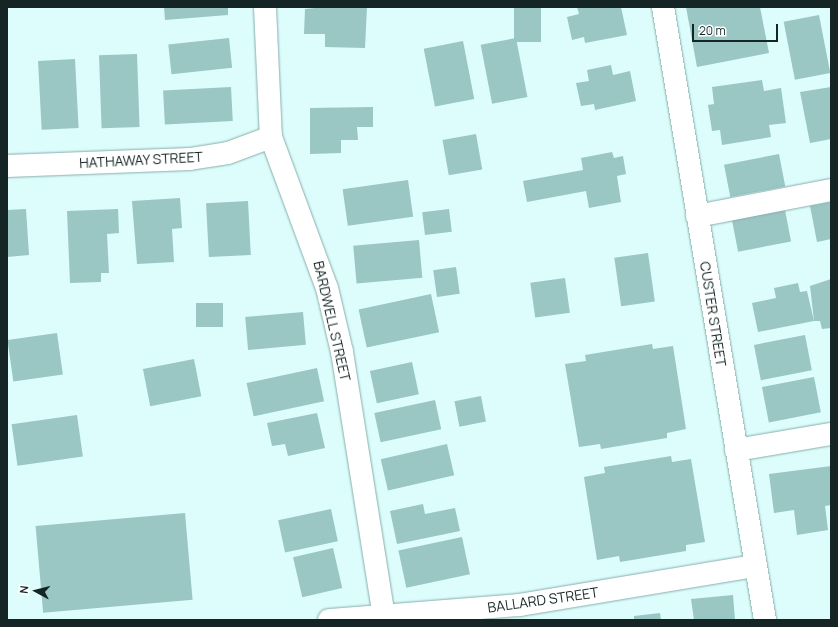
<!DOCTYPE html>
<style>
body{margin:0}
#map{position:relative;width:838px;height:627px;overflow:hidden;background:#dcfdfb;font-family:Manrope,sans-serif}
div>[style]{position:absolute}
.building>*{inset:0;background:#9ac6c4;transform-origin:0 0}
.roads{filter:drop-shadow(0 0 1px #87aeac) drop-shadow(0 0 1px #87aeac)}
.street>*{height:22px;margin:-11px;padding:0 11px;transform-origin:11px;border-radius:11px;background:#fff}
span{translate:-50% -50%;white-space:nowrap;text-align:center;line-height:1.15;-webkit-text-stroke:3.5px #fff;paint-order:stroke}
.street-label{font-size:14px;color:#152424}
.frame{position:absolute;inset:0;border:8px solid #152424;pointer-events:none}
.north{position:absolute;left:16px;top:571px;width:40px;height:40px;-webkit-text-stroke:3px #fff;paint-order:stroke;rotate:277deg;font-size:11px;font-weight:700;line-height:16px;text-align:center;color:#152424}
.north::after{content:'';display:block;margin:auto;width:14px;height:18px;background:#152424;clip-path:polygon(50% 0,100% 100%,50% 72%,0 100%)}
.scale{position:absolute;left:692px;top:24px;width:86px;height:18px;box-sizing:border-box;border:2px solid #152424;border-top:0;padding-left:5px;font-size:12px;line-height:14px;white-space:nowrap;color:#152424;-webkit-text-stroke:3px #fff;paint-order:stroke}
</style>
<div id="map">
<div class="building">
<i style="clip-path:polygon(164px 7px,228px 7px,228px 15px,165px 20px)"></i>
<i style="clip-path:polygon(326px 7px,367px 7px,365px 48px,325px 47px,325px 34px,304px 34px,305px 9px)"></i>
<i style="left:514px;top:7px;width:27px;height:35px"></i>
<i style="clip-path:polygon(577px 7px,621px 7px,627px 35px,585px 43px,584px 37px,572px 40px,567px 17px,579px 14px)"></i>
<i style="clip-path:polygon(686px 7px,760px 7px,769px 53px,697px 67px)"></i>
<i style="left:819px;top:15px;width:59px;height:36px;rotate:79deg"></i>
<i style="left:229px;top:38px;width:30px;height:61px;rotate:84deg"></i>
<i style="left:516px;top:38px;width:60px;height:36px;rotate:79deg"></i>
<i style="left:463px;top:41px;width:59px;height:40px;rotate:79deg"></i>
<i style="left:137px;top:54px;width:73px;height:38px;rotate:88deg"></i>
<i style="left:75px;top:59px;width:69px;height:37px;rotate:87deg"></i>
<i style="clip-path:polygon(611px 65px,613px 75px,630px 71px,636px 101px,595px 110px,594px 104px,581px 106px,576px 83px,589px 81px,587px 70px)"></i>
<i style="clip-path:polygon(762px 80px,764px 91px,781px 88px,786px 123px,769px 125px,771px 137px,722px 145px,720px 130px,712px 131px,708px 105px,714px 104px,712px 87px)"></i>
<i style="left:231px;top:87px;width:34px;height:68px;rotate:87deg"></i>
<i style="clip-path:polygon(831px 87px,831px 139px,810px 143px,800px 92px)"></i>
<i style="clip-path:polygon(373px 107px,373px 127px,357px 127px,358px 140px,341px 140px,341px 153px,310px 154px,310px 108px)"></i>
<i style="left:476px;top:134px;width:36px;height:34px;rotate:80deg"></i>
<i style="clip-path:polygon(612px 152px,614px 158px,623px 156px,626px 174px,617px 176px,621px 202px,589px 208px,586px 191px,527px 202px,523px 181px,583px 170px,581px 158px)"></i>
<i style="left:779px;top:154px;width:33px;height:56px;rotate:79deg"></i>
<i style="left:408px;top:180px;width:37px;height:66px;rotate:82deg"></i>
<i style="clip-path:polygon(180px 198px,182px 228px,172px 229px,174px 262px,137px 264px,132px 201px)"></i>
<i style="left:248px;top:201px;width:54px;height:42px;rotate:87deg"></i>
<i style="clip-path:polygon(831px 202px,831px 239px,817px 242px,810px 206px)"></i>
<i style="clip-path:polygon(26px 209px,29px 255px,7px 257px,7px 210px)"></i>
<i style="clip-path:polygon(118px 209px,119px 233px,107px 234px,109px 273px,101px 273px,101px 282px,70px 283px,67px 211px)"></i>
<i style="left:449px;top:209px;width:23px;height:27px;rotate:83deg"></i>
<i style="left:785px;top:210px;width:32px;height:54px;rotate:79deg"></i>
<i style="left:419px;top:240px;width:38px;height:66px;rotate:85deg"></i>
<i style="left:648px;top:253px;width:49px;height:34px;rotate:82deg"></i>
<i style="left:456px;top:267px;width:27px;height:23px;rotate:82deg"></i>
<i style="left:565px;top:278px;width:35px;height:35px;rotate:82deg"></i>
<i style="clip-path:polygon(831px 279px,831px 328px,822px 329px,820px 321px,814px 321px,810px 286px)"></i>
<i style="clip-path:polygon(798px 283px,800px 292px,807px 291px,814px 321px,758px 332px,752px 303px,776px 298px,774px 288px)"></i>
<i style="left:431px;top:294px;width:39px;height:74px;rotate:78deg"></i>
<i style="left:196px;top:303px;width:27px;height:24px"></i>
<i style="left:303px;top:312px;width:33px;height:58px;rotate:85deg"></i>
<i style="left:57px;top:333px;width:42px;height:50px;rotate:82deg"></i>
<i style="left:805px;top:335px;width:36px;height:52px;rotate:79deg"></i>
<i style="clip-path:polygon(652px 344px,653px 349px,673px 346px,686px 429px,667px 433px,667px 438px,601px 449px,600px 444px,579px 447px,565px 364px,586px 361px,585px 355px)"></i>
<i style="left:194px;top:359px;width:38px;height:52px;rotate:79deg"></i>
<i style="left:412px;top:362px;width:33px;height:43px;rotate:78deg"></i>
<i style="left:317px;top:368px;width:34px;height:72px;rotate:78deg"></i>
<i style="left:814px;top:377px;width:36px;height:53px;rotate:79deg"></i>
<i style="left:481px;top:396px;width:26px;height:27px;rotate:79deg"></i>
<i style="left:435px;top:400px;width:30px;height:62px;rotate:78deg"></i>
<i style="clip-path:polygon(317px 413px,325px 448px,288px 456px,285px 444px,272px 446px,267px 423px)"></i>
<i style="left:77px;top:415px;width:42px;height:66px;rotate:82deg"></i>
<i style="left:447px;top:444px;width:32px;height:68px;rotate:77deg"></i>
<i style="clip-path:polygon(671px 456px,672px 462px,691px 459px,705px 542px,686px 545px,686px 551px,620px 562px,619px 556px,597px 560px,584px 477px,605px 473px,604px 467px)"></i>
<i style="clip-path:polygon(831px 466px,831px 505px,825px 506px,828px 530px,797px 535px,794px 510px,774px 513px,769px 474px)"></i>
<i style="clip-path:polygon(423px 504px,425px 514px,455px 508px,460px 531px,397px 544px,390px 511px)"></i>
<i style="left:331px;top:509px;width:33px;height:54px;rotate:78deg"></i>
<i style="left:185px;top:513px;width:87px;height:150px;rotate:85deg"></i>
<i style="left:462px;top:537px;width:38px;height:65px;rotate:78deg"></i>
<i style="left:333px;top:548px;width:41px;height:41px;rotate:77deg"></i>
<i style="clip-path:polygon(733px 595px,735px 620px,694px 620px,691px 599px)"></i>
<i style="clip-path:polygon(660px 613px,661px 620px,634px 620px,634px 616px)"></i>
</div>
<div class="roads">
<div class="street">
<i style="left:265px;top:7px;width:130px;rotate:87.4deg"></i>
<i style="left:271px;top:137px;width:161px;rotate:69.7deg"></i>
<i style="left:327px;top:288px;width:66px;rotate:76.8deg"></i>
<i style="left:342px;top:352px;width:267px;rotate:81deg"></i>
<i style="left:663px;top:7px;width:621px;rotate:80.55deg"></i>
<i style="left:7px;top:166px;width:183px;rotate:-2.2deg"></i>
<i style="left:190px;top:159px;width:38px;rotate:-9deg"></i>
<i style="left:228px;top:153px;width:46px;rotate:-20.4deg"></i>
<i style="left:697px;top:216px;width:136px;rotate:-11deg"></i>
<i style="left:736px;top:450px;width:96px;rotate:-9.6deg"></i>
<i style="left:329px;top:620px;width:191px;rotate:-4.5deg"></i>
<i style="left:519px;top:605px;width:239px;rotate:-9.4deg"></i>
</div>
</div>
<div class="street-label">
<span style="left:141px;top:160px;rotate:-3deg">HATHAWAY STREET</span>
<span style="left:713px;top:314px;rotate:81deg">CUSTER STREET</span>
<span style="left:332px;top:321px;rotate:77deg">BARDWELL STREET</span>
<span style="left:543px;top:600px;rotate:-8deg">BALLARD STREET</span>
</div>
<div class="frame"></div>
<div class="north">N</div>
<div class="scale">20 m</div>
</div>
